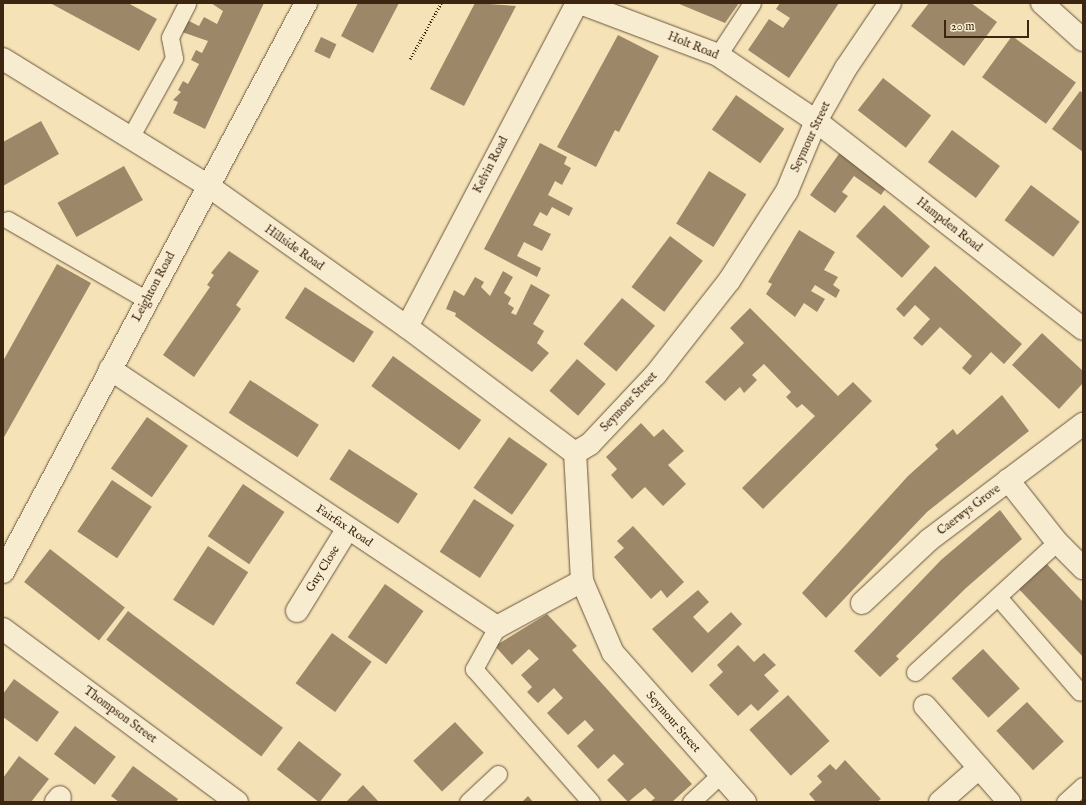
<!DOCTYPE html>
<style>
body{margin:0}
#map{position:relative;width:1086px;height:805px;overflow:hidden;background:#f5e2b7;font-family:"IM FELL English",serif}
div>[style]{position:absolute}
.building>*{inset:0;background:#9c8868;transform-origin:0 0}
.path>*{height:2.5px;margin-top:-1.25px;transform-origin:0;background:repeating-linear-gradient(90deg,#3c2612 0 1px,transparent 0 3px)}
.roads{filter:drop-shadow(0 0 1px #6a553b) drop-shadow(0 0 1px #6a553b)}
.lane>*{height:17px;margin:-8.5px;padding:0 8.5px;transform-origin:8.5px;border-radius:8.5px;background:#f8ecd0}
.street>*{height:22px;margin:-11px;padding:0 11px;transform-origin:11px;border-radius:11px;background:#f8ecd0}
span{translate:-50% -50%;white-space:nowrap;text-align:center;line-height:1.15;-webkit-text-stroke:3px #f8ecd0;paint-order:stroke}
.street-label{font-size:12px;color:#3c2612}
.frame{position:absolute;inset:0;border:4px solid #3c2612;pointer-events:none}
.scale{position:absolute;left:944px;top:20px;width:85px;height:18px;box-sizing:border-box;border:2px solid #3c2612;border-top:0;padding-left:5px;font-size:12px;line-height:14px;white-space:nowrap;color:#3c2612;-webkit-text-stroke:3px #f8ecd0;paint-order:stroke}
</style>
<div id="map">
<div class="building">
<i style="clip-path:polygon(50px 3px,128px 3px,157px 19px,139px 51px)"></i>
<i style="clip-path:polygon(211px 3px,264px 3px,205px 129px,173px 113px,178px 102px,173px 100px,181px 92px,178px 90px,183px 81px,188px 84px,199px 64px,191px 60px,196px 50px,202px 53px,208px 41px,182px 32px,187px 20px,199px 26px,204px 17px,217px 24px,223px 11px)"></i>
<i style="clip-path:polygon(358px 3px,399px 3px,373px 53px,341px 36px)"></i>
<i style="clip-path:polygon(475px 3px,516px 6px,464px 106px,430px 89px)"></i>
<i style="clip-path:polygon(677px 3px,739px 3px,725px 23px)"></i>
<i style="clip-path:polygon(780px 3px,839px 3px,789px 78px,748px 50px,769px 19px,783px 28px,790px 18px,776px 9px)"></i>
<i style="clip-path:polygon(929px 3px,971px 3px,997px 22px,964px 66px,911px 26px)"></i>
<i style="clip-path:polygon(618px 35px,659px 56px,619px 132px,615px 130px,596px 167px,557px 147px)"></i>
<i style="left:1012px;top:36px;width:79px;height:51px;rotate:36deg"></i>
<i style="left:321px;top:37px;width:17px;height:16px;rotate:25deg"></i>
<i style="left:883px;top:78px;width:61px;height:41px;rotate:38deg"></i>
<i style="clip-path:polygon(1080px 91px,1083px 93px,1083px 152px,1052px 129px)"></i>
<i style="left:736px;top:95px;width:59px;height:42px;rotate:35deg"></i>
<i style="clip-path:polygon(41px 121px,59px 154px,3px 186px,3px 142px)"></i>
<i style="left:952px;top:130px;width:60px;height:40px;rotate:37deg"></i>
<i style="clip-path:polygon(540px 143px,567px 157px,564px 164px,571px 168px,562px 185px,555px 181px,548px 195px,573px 208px,569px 216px,552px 207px,547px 216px,540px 212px,533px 225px,551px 234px,542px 251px,524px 242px,517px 256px,541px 268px,537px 277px,484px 249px)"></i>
<i style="clip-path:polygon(841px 151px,888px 185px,881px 195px,854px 176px,842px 192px,848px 196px,835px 213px,810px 195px)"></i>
<i style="left:124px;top:166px;width:39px;height:76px;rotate:61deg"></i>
<i style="left:709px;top:171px;width:44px;height:62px;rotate:32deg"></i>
<i style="left:1031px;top:185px;width:61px;height:44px;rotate:37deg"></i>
<i style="left:884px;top:205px;width:62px;height:42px;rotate:42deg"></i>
<i style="clip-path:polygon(799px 230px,835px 252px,824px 270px,838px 277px,833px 285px,840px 290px,836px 298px,815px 285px,811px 291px,825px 299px,817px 312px,804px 303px,795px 317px,766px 294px,772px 284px,768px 282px)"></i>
<i style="left:670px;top:236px;width:41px;height:64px;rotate:37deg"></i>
<i style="clip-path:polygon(229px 251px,259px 271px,236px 305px,241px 309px,194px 377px,163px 355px,210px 287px,207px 285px,214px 275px,211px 273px)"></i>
<i style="clip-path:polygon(57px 264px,91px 283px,3px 439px,3px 361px)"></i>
<i style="clip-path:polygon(935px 266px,1022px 344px,1004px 364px,991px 352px,970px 375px,962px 368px,972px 356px,940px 327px,922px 346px,913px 338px,930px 319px,915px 305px,904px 317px,896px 309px)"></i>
<i style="clip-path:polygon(503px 271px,513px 277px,504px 293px,511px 298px,508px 304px,514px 308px,511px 313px,516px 315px,531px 284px,550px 295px,533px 324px,544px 331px,537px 343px,549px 353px,532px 372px,455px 316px,456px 313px,446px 309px,454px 290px,464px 296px,475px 277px,484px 282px,481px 287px,490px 296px)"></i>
<i style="left:305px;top:287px;width:82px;height:37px;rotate:33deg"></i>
<i style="left:622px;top:298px;width:43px;height:60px;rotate:40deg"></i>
<i style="clip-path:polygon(750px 308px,838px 396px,853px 382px,872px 401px,763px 509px,742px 488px,815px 416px,802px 404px,797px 408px,786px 397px,791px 392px,764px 364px,752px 375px,757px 380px,744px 393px,740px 387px,725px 401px,705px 382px,744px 343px,730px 328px)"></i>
<i style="clip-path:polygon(1042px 333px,1083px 371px,1083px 383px,1059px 409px,1012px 365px)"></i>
<i style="left:393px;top:356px;width:109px;height:37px;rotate:36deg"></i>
<i style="left:577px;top:359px;width:38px;height:42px;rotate:41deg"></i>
<i style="left:250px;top:380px;width:82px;height:39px;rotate:33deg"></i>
<i style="clip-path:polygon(1002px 395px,1029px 431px,927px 512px,826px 618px,802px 593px,908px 476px,938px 449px,935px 445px,953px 429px,957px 435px)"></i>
<i style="left:147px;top:417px;width:50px;height:63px;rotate:35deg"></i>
<i style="clip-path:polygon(641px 423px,654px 437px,663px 429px,684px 451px,668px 465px,686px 484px,663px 506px,645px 487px,632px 499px,611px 475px,617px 469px,606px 457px)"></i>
<i style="left:509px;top:437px;width:47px;height:62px;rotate:35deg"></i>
<i style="left:349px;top:449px;width:82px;height:36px;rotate:33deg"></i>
<i style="left:112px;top:480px;width:48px;height:62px;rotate:34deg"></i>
<i style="left:243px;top:484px;width:50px;height:63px;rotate:34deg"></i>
<i style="left:474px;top:499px;width:48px;height:63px;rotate:33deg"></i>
<i style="clip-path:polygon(1000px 510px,1022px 539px,966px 588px,896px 656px,899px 659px,880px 677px,854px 651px,941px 560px)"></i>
<i style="clip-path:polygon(633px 526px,684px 582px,667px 598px,661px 590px,651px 599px,614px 557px,624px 548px,617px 541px)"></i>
<i style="left:208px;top:546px;width:48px;height:64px;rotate:33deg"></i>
<i style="left:50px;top:549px;width:95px;height:42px;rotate:38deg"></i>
<i style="clip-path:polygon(1044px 561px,1083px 602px,1083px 657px,1017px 587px)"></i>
<i style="left:385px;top:584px;width:47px;height:65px;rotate:35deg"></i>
<i style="clip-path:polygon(698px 590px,709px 602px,693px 617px,708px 633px,731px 612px,742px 624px,692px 673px,652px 629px)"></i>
<i style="left:128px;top:611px;width:194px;height:36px;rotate:37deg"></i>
<i style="clip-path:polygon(547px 614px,577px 646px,572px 650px,692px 784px,672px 802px,650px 802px,655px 798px,645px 788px,628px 802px,607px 780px,624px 764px,614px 754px,598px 769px,577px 746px,594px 730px,585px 720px,568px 735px,547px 713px,563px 698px,554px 688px,538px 703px,527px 692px,532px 687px,521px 675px,539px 659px,529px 649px,512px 665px,495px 646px)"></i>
<i style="left:332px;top:633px;width:49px;height:62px;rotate:36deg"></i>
<i style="clip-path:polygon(738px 645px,754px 662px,764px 653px,776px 665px,764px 675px,779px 691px,758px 711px,751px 704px,738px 716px,709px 685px,723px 672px,717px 665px)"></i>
<i style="left:983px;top:649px;width:54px;height:43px;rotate:47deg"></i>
<i style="clip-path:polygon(14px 679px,59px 712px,37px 742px,3px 717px,3px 694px)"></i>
<i style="left:788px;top:695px;width:62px;height:52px;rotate:48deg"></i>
<i style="left:1027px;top:702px;width:54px;height:42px;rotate:47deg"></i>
<i style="left:455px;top:722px;width:42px;height:57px;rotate:47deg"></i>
<i style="left:75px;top:726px;width:51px;height:35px;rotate:37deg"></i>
<i style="left:299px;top:741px;width:54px;height:36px;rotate:38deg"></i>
<i style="clip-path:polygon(19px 756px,49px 779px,31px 802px,3px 802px,3px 778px)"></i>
<i style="clip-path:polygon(845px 760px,881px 799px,877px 802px,816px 802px,809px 794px,822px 782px,817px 776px,830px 764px,836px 770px)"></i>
<i style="clip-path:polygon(133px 766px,178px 799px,176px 802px,119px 802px,111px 796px)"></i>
<i style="clip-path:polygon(363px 785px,379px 802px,346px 802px)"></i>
<i style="clip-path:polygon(528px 796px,533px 802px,522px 802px)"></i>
</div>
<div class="path">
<i style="left:410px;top:59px;width:64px;rotate:-61deg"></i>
</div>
<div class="roads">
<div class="lane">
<i style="left:718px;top:55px;width:62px;rotate:-56.8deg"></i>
<i style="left:131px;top:136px;width:89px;rotate:-61.1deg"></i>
<i style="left:174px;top:58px;width:21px;rotate:-101deg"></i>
<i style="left:170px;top:37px;width:38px;rotate:-63deg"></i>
<i style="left:8px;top:220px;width:160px;rotate:29.9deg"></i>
<i style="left:998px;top:597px;width:125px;rotate:49.2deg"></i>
<i style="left:497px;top:627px;width:48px;rotate:118.7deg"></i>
<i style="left:474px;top:669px;width:177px;rotate:48.7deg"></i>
<i style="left:915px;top:672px;width:193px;rotate:-42.5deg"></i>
<i style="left:468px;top:802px;width:41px;rotate:-43deg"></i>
<i style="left:691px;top:802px;width:40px;rotate:-43deg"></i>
<i style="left:1065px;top:802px;width:24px;rotate:-42deg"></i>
</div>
<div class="street">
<i style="left:580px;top:3px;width:147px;rotate:20.6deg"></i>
<i style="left:718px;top:55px;width:118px;rotate:34deg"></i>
<i style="left:816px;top:121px;width:338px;rotate:37.9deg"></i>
<i style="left:1042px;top:3px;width:55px;rotate:42.1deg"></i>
<i style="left:3px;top:59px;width:240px;rotate:31.7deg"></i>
<i style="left:207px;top:185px;width:245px;rotate:35.4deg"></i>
<i style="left:407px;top:327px;width:210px;rotate:36.9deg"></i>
<i style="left:407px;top:327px;width:366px;rotate:-62.3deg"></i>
<i style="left:110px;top:369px;width:465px;rotate:33.7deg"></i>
<i style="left:497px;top:627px;width:97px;rotate:-28.4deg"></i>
<i style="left:1008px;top:480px;width:79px;rotate:51.7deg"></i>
<i style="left:1057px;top:542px;width:37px;rotate:45deg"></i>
<i style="left:3px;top:572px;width:645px;rotate:-61.96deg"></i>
<i style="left:862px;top:603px;width:92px;rotate:-43.2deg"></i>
<i style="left:929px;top:540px;width:193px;rotate:-37deg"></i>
<i style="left:297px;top:611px;width:97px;rotate:-58.4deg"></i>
<i style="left:3px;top:629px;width:291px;rotate:36.5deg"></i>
<i style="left:925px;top:706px;width:128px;rotate:48.8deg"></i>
<i style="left:56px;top:802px;width:6px;rotate:-51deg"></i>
<i style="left:745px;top:802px;width:199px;rotate:-131.5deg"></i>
<i style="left:613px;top:653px;width:78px;rotate:-113.3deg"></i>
<i style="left:582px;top:581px;width:128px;rotate:-93.1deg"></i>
<i style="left:575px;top:453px;width:17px;rotate:-31deg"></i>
<i style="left:590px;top:444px;width:96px;rotate:-46.7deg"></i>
<i style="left:656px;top:374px;width:118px;rotate:-51.9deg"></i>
<i style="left:729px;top:281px;width:107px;rotate:-57.2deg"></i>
<i style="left:787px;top:191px;width:76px;rotate:-67.5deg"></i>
<i style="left:816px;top:121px;width:61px;rotate:-60.5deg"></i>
<i style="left:846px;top:68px;width:78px;rotate:-55.9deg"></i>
<i style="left:940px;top:802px;width:52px;rotate:-41.1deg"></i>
</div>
</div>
<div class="street-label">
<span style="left:693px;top:46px;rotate:22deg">Holt Road</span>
<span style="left:811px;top:137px;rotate:-65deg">Seymour Street</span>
<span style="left:491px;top:165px;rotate:-63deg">Kelvin Road</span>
<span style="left:949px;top:225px;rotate:38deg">Hampden Road</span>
<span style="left:294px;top:248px;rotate:35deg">Hillside Road</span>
<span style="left:154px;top:287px;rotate:-62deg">Leighton Road</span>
<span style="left:629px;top:402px;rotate:-47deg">Seymour Street</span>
<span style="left:969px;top:510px;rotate:-37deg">Caerwys Grove</span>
<span style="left:344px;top:526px;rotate:34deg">Fairfax Road</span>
<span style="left:323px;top:569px;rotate:-58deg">Guy Close</span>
<span style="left:120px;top:715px;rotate:36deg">Thompson Street</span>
<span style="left:673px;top:722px;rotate:49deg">Seymour Street</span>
</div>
<div class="frame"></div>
<div class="scale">20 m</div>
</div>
